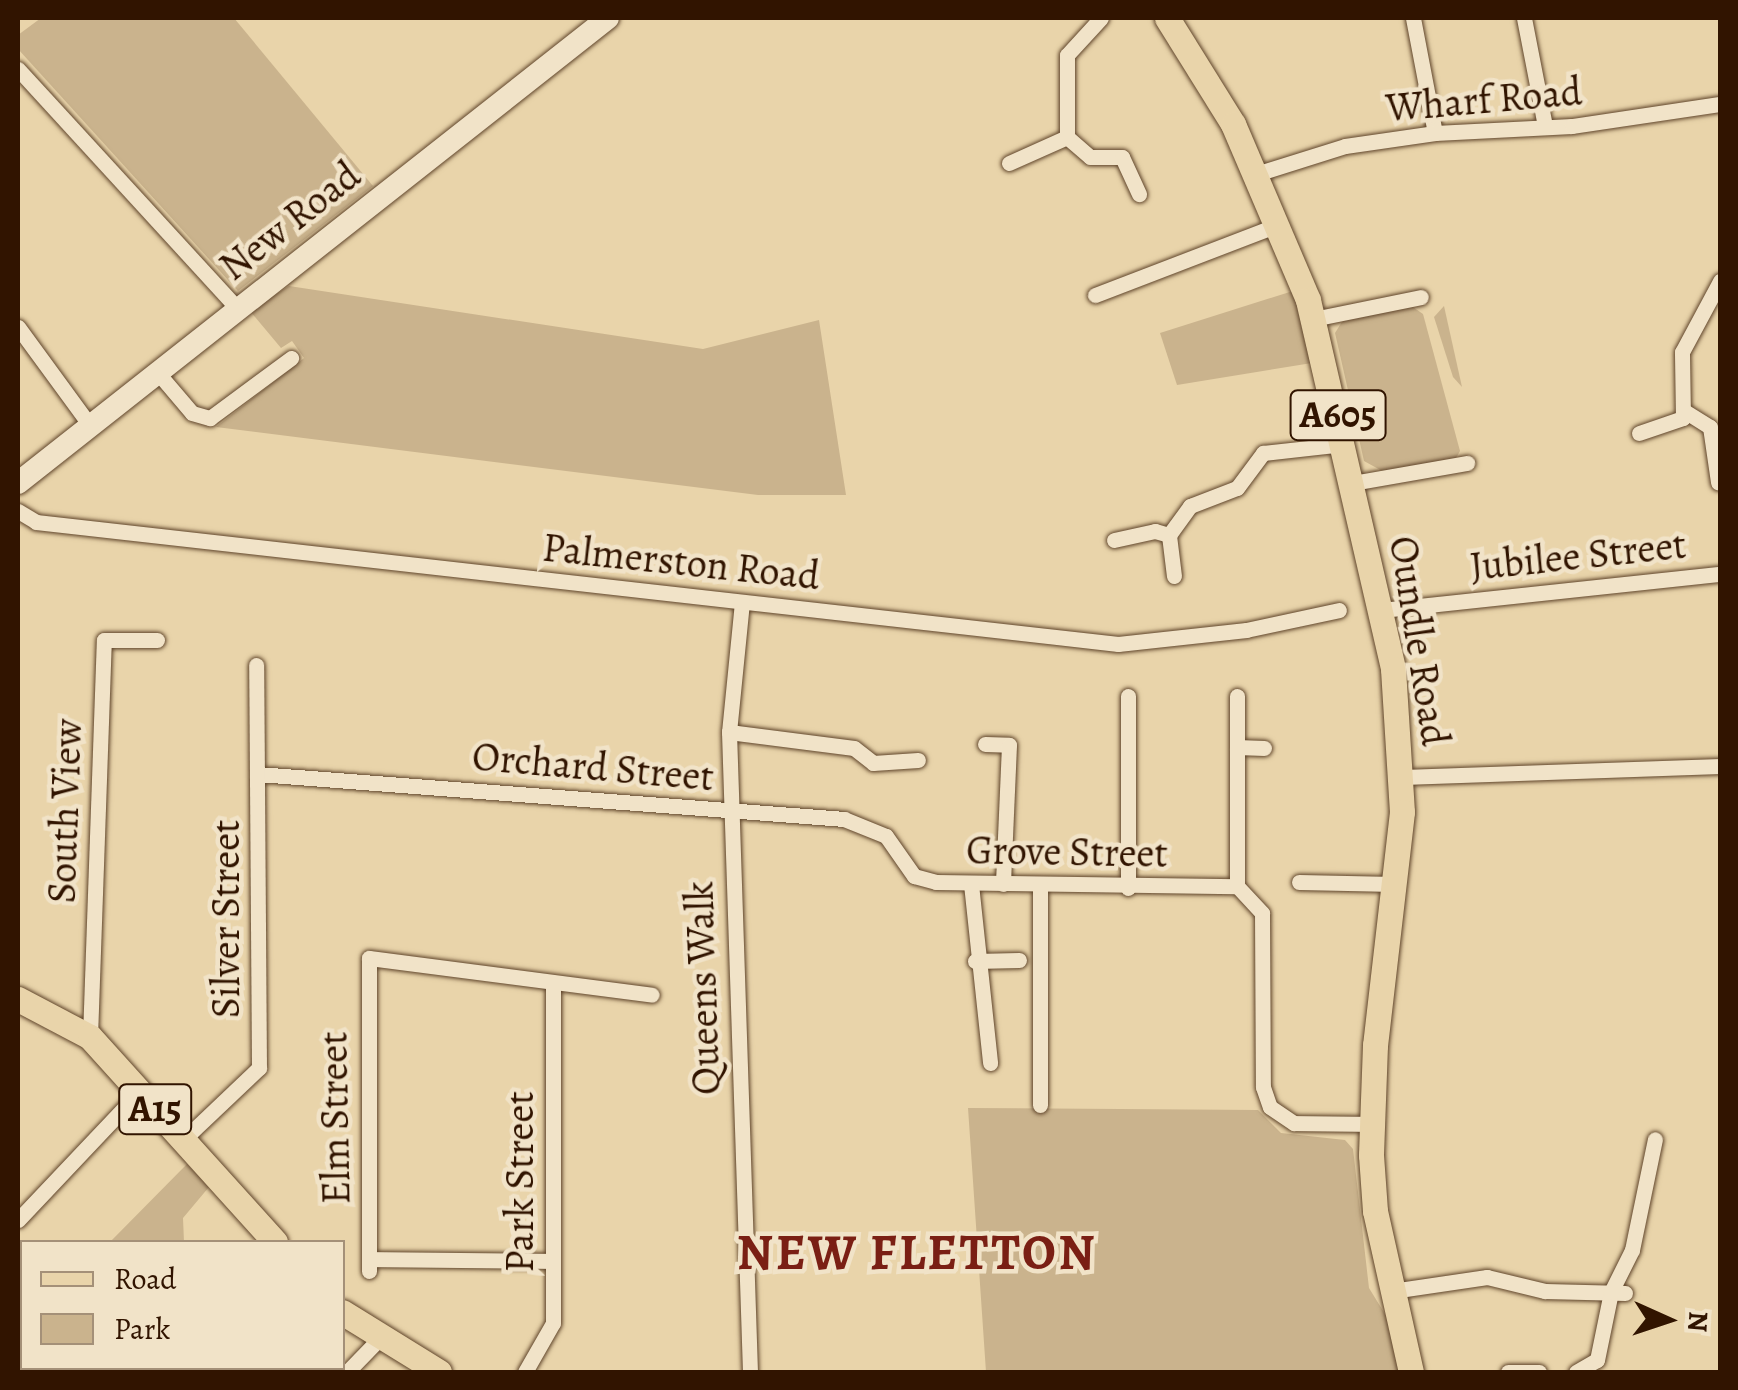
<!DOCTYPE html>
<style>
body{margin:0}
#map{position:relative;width:1738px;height:1390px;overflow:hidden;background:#e9d4aa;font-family:Alegreya,serif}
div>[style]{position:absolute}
.green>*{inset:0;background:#cab38d}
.roads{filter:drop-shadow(0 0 2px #5f442a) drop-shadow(0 0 2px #5f442a)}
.street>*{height:15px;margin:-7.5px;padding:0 7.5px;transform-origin:7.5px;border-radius:7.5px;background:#f1e3c8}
.secondary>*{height:22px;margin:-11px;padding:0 11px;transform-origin:11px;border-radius:11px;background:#f1e3c8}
.primary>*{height:25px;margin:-12.5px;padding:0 12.5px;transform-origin:12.5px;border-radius:12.5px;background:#e9d4aa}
span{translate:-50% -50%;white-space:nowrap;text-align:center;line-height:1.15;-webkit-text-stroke:9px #f1e3c8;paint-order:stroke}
.shield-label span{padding:2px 8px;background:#f1e3c8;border:2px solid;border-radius:8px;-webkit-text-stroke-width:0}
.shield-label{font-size:38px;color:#311400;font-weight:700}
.street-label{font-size:40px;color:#311400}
.district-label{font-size:50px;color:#7a1f14;font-weight:700;letter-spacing:2.5px}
.frame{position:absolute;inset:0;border:20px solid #311400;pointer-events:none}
.legend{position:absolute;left:20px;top:1240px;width:325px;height:130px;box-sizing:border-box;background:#f1e3c8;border:2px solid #a49078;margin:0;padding:12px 18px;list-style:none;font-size:30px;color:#311400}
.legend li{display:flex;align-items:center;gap:20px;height:50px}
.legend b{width:50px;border:2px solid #a49078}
.north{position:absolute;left:1618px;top:1270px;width:100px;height:100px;-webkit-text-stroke:8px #f1e3c8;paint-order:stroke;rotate:93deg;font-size:28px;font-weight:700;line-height:40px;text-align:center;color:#311400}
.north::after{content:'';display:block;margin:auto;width:35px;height:45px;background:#311400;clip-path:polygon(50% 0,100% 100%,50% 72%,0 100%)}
</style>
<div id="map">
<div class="green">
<i style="clip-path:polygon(41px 18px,234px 18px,373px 186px,238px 291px,18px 49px,18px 35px)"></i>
<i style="clip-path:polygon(289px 286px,703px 349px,819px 320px,846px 495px,758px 495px,216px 427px,304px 358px,292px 341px,281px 348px,250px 311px)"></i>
<i style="clip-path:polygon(1296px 290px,1318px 362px,1177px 385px,1160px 333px)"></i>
<i style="clip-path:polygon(1410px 305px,1423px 314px,1460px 451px,1456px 458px,1384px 472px,1364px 461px,1335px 333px,1345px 317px)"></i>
<i style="clip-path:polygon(1444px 306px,1462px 387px,1453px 377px,1434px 317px)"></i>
<i style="clip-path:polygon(968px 1108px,1258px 1110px,1281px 1133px,1345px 1140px,1353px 1149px,1369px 1288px,1388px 1319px,1401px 1372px,986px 1372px)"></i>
<i style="clip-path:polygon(187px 1164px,209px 1187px,183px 1218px,184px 1242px,110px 1242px)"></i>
</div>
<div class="roads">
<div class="street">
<i style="left:1413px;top:18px;width:117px;rotate:79.2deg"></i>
<i style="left:1524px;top:18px;width:110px;rotate:79deg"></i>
<i style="left:18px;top:69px;width:326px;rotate:47.5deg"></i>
<i style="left:1067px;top:137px;width:30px;rotate:41deg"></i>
<i style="left:1090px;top:157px;width:32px"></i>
<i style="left:1122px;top:157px;width:41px;rotate:65.3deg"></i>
<i style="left:1009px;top:163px;width:64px;rotate:-24.1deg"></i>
<i style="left:1067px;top:137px;width:82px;rotate:-90deg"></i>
<i style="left:1067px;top:55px;width:50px;rotate:-47.4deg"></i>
<i style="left:1256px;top:174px;width:93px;rotate:-17.5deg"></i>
<i style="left:1345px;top:146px;width:91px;rotate:-8.2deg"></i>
<i style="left:1435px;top:133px;width:137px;rotate:-2.9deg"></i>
<i style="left:1572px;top:126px;width:150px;rotate:-8.5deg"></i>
<i style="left:1095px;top:295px;width:195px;rotate:-21deg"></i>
<i style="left:1313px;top:319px;width:110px;rotate:-11.5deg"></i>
<i style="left:18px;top:327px;width:120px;rotate:53.8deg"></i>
<i style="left:158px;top:373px;width:52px;rotate:49.6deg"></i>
<i style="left:192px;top:413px;width:19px;rotate:16deg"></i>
<i style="left:210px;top:418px;width:101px;rotate:-36.5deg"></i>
<i style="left:1686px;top:412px;width:28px;rotate:32deg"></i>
<i style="left:1710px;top:427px;width:56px;rotate:81.7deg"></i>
<i style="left:1639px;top:433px;width:46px;rotate:-18.8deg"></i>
<i style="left:1683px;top:418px;width:66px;rotate:-90.9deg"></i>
<i style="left:1682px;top:352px;width:81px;rotate:-61.8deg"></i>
<i style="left:1352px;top:483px;width:117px;rotate:-9.9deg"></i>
<i style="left:18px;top:511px;width:21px;rotate:31deg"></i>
<i style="left:36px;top:522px;width:1089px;rotate:6.43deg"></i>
<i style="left:1118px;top:644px;width:129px;rotate:-6.2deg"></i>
<i style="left:1246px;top:630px;width:95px;rotate:-12.1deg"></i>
<i style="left:1114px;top:540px;width:42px;rotate:-12.4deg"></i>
<i style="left:1155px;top:531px;width:15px;rotate:16deg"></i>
<i style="left:1174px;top:576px;width:41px;rotate:-97deg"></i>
<i style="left:1169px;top:535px;width:36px;rotate:-54deg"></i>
<i style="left:1190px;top:506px;width:50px;rotate:-21deg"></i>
<i style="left:1237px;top:488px;width:44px;rotate:-53.4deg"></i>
<i style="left:1263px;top:453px;width:81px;rotate:-6.3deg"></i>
<i style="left:742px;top:602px;width:131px;rotate:95.7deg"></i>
<i style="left:729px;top:732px;width:640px;rotate:88.12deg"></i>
<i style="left:1382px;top:610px;width:340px;rotate:-6.1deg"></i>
<i style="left:729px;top:732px;width:126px;rotate:7.3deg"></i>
<i style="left:854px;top:748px;width:24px;rotate:38deg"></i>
<i style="left:873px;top:763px;width:45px;rotate:-3.8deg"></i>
<i style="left:985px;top:744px;width:24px;rotate:2deg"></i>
<i style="left:1009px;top:745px;width:139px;rotate:92.5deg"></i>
<i style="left:1237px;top:747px;width:27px;rotate:2deg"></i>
<i style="left:258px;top:774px;width:588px;rotate:4.39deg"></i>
<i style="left:844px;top:819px;width:45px;rotate:22deg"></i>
<i style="left:886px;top:836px;width:49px;rotate:55deg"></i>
<i style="left:914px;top:876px;width:23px;rotate:15deg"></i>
<i style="left:936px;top:882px;width:301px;rotate:0.8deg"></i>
<i style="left:1237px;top:886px;width:37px;rotate:47deg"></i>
<i style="left:1262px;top:913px;width:174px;rotate:89.7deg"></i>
<i style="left:1263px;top:1087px;width:21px;rotate:71deg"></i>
<i style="left:1270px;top:1107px;width:29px;rotate:34deg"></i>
<i style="left:1294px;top:1123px;width:77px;rotate:0.7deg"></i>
<i style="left:1403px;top:777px;width:317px;rotate:-2deg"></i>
<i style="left:1299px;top:882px;width:96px;rotate:1.2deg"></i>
<i style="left:971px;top:884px;width:180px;rotate:83.9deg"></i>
<i style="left:1040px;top:885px;width:220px;rotate:90deg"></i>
<i style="left:1237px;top:886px;width:190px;rotate:-90deg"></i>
<i style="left:1128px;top:888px;width:192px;rotate:-90deg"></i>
<i style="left:975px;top:961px;width:44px;rotate:-1.3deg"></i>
<i style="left:90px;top:1037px;width:397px;rotate:-88deg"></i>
<i style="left:104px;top:640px;width:53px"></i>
<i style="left:183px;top:1140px;width:105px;rotate:-43.5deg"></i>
<i style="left:259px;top:1068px;width:403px;rotate:-90.4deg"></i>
<i style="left:18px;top:1220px;width:176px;rotate:-46.6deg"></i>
<i style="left:369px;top:1259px;width:183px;rotate:0.6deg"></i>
<i style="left:369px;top:1271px;width:313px;rotate:-90deg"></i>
<i style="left:369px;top:958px;width:285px;rotate:7.4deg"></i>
<i style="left:1392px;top:1291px;width:96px;rotate:-8.4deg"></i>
<i style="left:1487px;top:1277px;width:60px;rotate:13.6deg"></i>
<i style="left:1545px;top:1291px;width:80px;rotate:1.4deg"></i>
<i style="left:347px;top:1372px;width:46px;rotate:-45.9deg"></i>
<i style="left:525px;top:1372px;width:56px;rotate:-60.3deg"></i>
<i style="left:553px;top:1323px;width:340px;rotate:-90deg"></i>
<i style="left:1508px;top:1372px;width:31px"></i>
<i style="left:1576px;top:1372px;width:24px;rotate:-30deg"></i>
<i style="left:1597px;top:1360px;width:69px;rotate:-78.4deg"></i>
<i style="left:1611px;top:1292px;width:47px;rotate:-63.4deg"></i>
<i style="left:1632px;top:1250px;width:113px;rotate:-78.3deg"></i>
</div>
<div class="secondary">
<i style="left:18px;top:483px;width:751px;rotate:-38.24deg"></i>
</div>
<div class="primary">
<i style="left:1167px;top:18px;width:125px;rotate:58.1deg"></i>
<i style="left:1233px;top:124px;width:191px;rotate:66.9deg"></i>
<i style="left:1308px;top:300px;width:379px;rotate:77deg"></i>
<i style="left:1393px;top:669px;width:143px;rotate:86.4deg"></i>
<i style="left:1402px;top:812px;width:235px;rotate:96.6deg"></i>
<i style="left:1375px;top:1045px;width:110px;rotate:92.1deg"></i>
<i style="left:1371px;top:1155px;width:56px;rotate:85.9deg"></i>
<i style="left:1375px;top:1211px;width:165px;rotate:77.4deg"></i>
<i style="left:18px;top:999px;width:81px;rotate:27.8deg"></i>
<i style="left:90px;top:1037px;width:276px;rotate:47.9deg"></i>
<i style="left:342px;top:1312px;width:114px;rotate:31.7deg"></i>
</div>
</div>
<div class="shield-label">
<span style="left:1338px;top:415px">A605</span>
<span style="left:155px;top:1109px">A15</span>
</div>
<div class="street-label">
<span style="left:1484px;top:100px;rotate:-5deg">Wharf Road</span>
<span style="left:290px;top:221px;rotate:-38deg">New Road</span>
<span style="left:1578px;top:556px;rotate:-6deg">Jubilee Street</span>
<span style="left:681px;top:562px;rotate:6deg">Palmerston Road</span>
<span style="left:1419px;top:641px;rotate:81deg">Oundle Road</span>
<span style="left:593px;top:767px;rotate:5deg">Orchard Street</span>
<span style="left:65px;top:811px;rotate:-88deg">South View</span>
<span style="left:1067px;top:852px;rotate:1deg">Grove Street</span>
<span style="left:226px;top:919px;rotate:-90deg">Silver Street</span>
<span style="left:703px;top:988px;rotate:-92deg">Queens Walk</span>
<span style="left:335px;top:1118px;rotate:-91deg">Elm Street</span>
<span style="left:520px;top:1182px;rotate:-90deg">Park Street</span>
</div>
<div class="district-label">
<span style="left:917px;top:1253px">NEW FLETTON</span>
</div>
<div class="frame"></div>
<ul class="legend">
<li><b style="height:12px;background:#e9d4aa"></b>Road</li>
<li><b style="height:28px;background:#cab38d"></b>Park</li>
</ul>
<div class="north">N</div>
</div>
